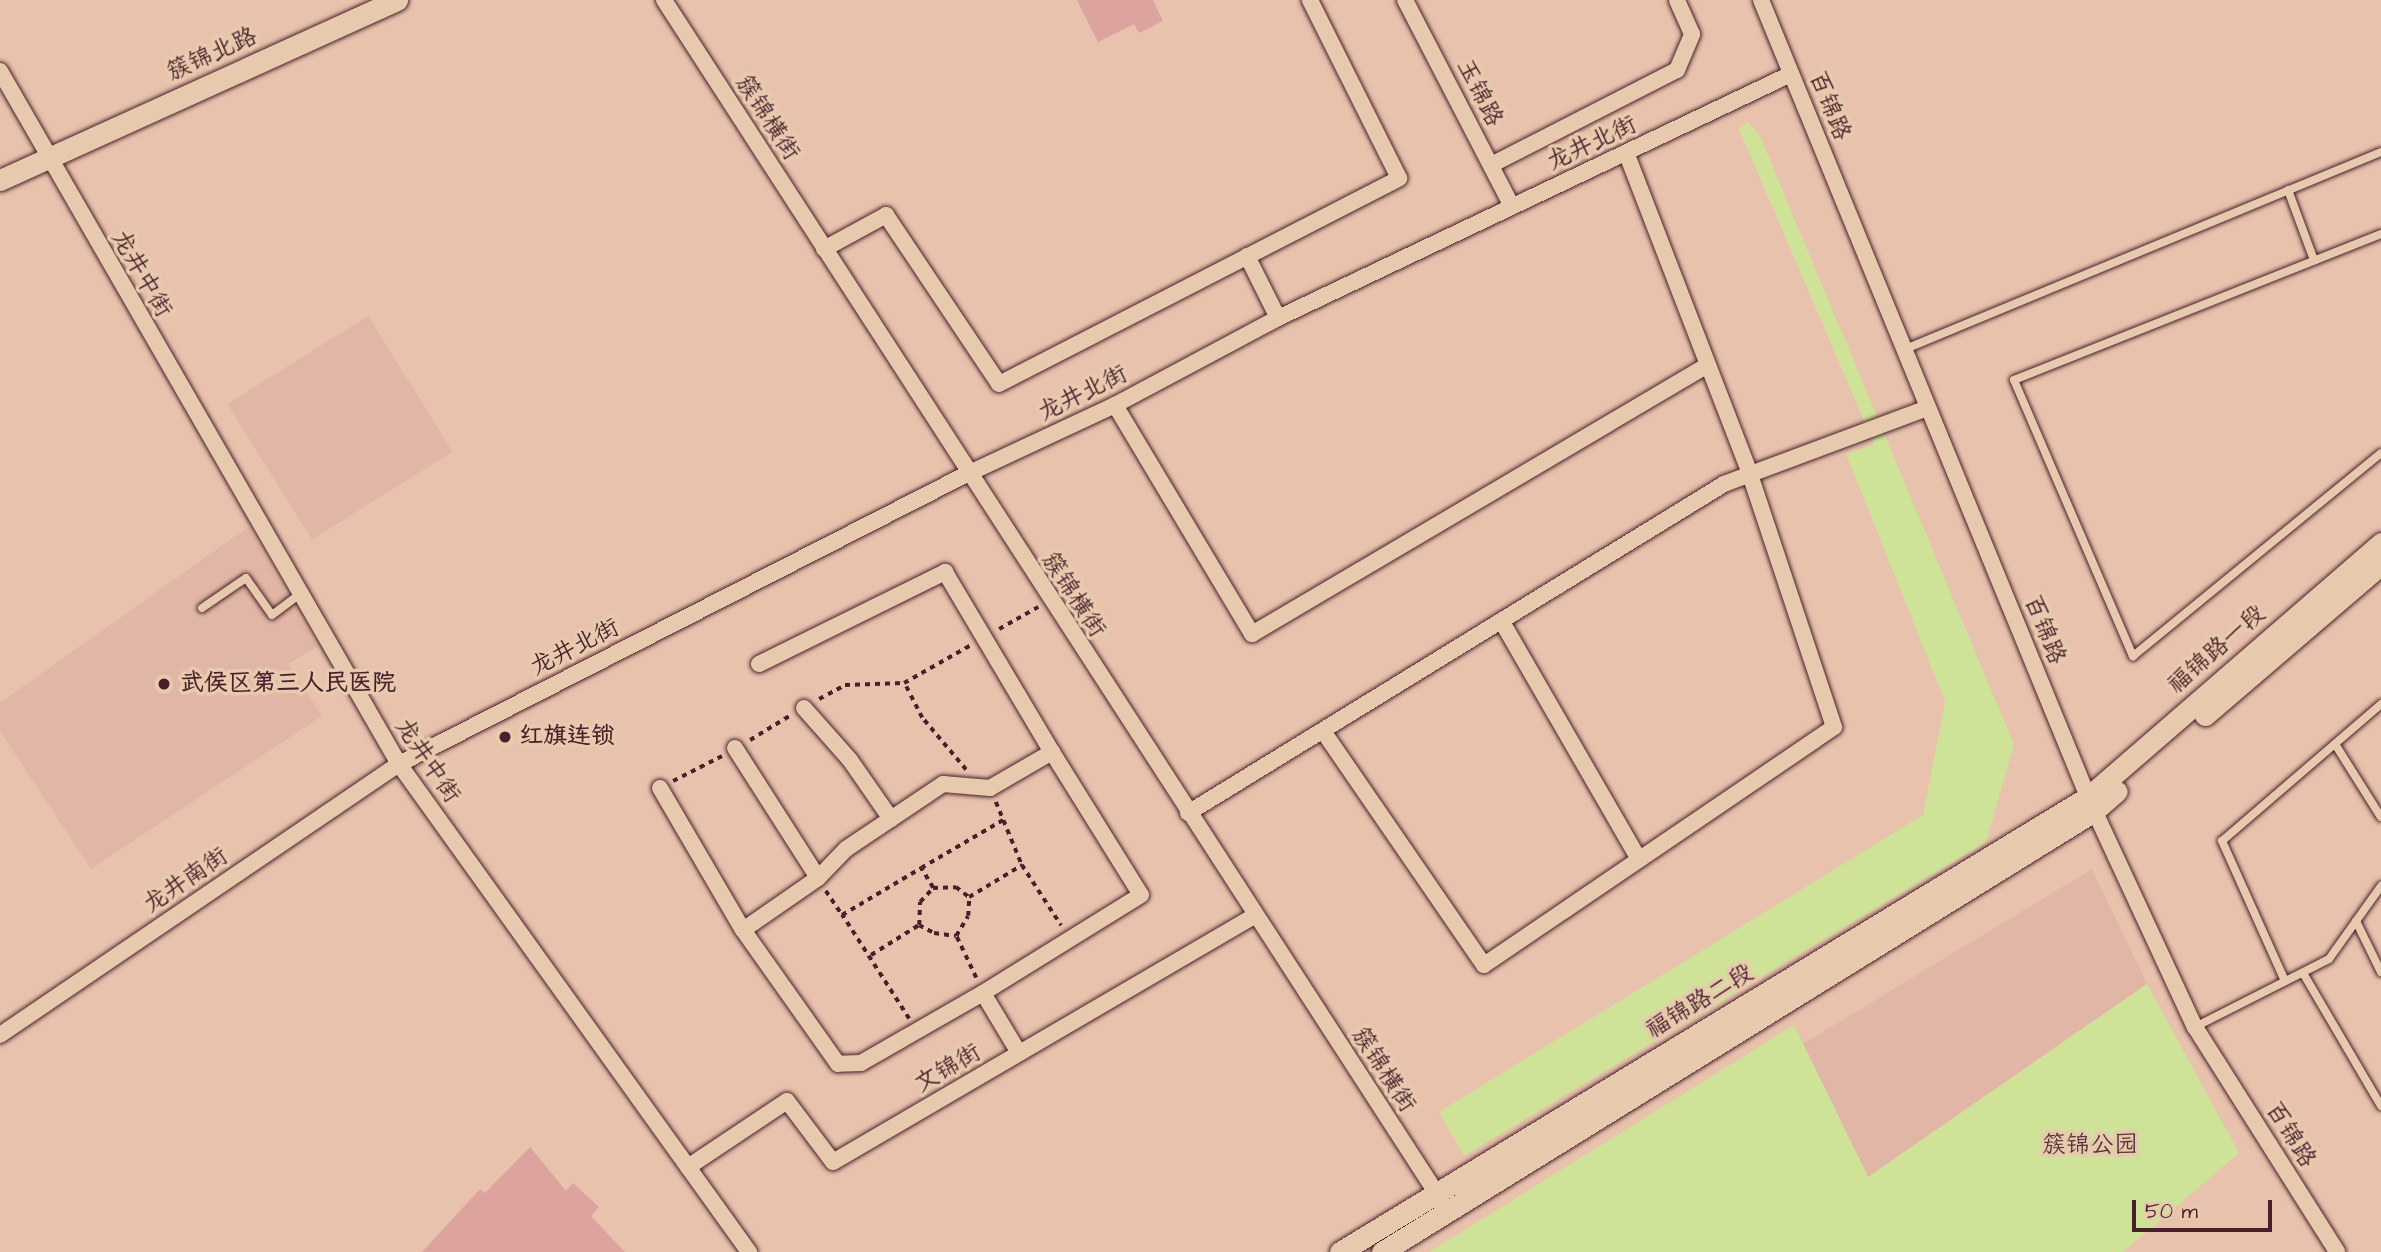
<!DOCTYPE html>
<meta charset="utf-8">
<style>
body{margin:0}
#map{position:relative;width:2381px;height:1252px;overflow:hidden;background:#e8c2ac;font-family:"Architects Daughter","LXGW WenKai TC",sans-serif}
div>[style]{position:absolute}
.built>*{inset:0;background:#e2b6a6;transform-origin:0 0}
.green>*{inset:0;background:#cee397}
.building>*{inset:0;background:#dda49f}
.path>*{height:3.5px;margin-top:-1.75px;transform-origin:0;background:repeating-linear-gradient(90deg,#4a1f2b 0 5px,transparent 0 10px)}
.roads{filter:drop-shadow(0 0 2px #4a1f2b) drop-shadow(0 0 2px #4a1f2b)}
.lane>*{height:8px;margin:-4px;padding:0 4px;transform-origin:4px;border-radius:4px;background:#e7caae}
.street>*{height:16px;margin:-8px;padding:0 8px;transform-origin:8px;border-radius:8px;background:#e7caae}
.secondary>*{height:21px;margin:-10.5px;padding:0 10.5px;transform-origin:10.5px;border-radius:10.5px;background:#e7caae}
.dots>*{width:19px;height:19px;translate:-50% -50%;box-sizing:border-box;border:4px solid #e7caae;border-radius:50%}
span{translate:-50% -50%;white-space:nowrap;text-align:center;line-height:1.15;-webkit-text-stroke:7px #e7caae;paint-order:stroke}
.street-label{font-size:24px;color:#4a1f2b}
.poi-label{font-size:24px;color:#4a1f2b;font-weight:700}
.left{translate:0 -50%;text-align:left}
.park-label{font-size:24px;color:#573336}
.scale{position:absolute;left:2132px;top:1200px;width:140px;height:32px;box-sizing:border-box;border:4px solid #4a1f2b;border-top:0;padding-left:9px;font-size:21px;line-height:24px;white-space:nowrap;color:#4a1f2b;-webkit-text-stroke:5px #e7caae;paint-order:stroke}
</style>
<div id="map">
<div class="built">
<i style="left:368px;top:316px;width:160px;height:166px;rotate:58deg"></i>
<i style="clip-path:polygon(248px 527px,317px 647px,288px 664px,322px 716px,91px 869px,0 731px,0 703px)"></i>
<i style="clip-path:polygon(2092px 869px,2147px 984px,1868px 1177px,1803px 1044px)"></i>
</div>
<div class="green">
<i style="clip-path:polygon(1747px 122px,1759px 134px,2014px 745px,1986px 842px,1464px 1156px,1439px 1112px,1923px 815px,1945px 702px,1846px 454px,1874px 444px,1739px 129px)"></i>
<i style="clip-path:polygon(2147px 984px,2239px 1153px,2123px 1252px,1429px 1252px,1794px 1025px,1868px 1177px)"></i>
</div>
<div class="building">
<i style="clip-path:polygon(1077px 0,1153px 0,1163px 21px,1139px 33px,1134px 24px,1098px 42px)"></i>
<i style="clip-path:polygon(530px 1147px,566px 1191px,573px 1183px,599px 1207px,591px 1216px,625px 1252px,422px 1252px,480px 1189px,485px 1193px)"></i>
</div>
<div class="path">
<i style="left:999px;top:629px;width:45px;rotate:-29.4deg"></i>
<i style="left:819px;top:699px;width:30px;rotate:-28deg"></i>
<i style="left:845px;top:685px;width:59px;rotate:-1.9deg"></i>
<i style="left:750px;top:740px;width:48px;rotate:-31.4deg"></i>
<i style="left:966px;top:770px;width:68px;rotate:-130.2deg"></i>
<i style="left:922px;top:718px;width:39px;rotate:-117deg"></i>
<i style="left:904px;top:683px;width:77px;rotate:-29.6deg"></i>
<i style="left:673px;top:781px;width:55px;rotate:-27deg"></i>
<i style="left:996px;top:802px;width:68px;rotate:67.6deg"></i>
<i style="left:933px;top:888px;width:23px;rotate:-121deg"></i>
<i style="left:921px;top:868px;width:95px;rotate:-30.3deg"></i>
<i style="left:826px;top:891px;width:29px;rotate:56deg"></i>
<i style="left:919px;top:925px;width:23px;rotate:-88deg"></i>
<i style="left:920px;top:902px;width:19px;rotate:-47deg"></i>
<i style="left:933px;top:888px;width:23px;rotate:-2deg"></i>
<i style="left:956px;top:887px;width:16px;rotate:38deg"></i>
<i style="left:871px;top:955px;width:57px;rotate:-32deg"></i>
<i style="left:919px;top:925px;width:17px;rotate:28deg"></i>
<i style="left:934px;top:933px;width:22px;rotate:8deg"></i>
<i style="left:976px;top:978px;width:47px;rotate:-115.5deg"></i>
<i style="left:956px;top:936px;width:23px;rotate:-59deg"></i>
<i style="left:968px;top:916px;width:19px;rotate:-87deg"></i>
<i style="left:969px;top:897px;width:62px;rotate:-31.1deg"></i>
<i style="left:1022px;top:865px;width:72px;rotate:57deg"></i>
<i style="left:909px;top:1019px;width:124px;rotate:-122.8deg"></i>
<i style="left:842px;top:915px;width:92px;rotate:-30.7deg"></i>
</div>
<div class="roads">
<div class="lane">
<i style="left:2288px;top:190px;width:75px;rotate:69.6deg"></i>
<i style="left:2381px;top:234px;width:395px;rotate:158.3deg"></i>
<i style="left:2014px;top:380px;width:301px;rotate:66.7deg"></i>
<i style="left:2133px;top:656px;width:320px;rotate:-39.3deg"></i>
<i style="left:1903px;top:350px;width:517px;rotate:-22.5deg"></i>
<i style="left:202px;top:608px;width:53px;rotate:-34.3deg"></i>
<i style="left:246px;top:578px;width:45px;rotate:54.9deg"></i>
<i style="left:272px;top:615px;width:35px;rotate:-37deg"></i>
<i style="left:2335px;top:744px;width:86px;rotate:57.8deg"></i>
<i style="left:2356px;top:921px;width:57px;rotate:63.9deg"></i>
<i style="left:2303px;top:973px;width:154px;rotate:59.6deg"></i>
<i style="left:2285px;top:981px;width:154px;rotate:-114.2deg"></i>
<i style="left:2222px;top:841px;width:210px;rotate:-40.7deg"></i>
<i style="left:2195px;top:1027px;width:150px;rotate:-26.9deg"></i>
<i style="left:2329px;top:959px;width:90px;rotate:-54.5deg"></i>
</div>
<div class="street">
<i style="left:664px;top:0;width:1433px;rotate:57.08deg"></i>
<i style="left:1405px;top:0;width:232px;rotate:62.6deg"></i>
<i style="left:1761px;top:0;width:861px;rotate:67.69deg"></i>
<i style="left:2088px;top:797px;width:254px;rotate:65.1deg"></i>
<i style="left:2195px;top:1027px;width:266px;rotate:57.7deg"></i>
<i style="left:0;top:71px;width:800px;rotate:60.07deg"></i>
<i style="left:399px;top:764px;width:601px;rotate:54.35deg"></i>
<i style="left:1491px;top:165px;width:209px;rotate:-27.1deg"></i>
<i style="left:1677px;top:70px;width:39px;rotate:-67deg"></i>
<i style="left:1692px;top:34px;width:37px;rotate:-114deg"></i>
<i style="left:824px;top:249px;width:71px;rotate:-28.7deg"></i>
<i style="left:886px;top:215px;width:203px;rotate:56.2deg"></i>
<i style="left:999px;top:384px;width:450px;rotate:-27.2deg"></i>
<i style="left:1399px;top:178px;width:199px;rotate:-116.6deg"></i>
<i style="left:1247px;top:256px;width:69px;rotate:63.4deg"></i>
<i style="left:1115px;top:405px;width:267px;rotate:59.1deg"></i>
<i style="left:1252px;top:634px;width:527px;rotate:-30.55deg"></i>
<i style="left:1502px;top:622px;width:274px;rotate:60deg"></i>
<i style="left:759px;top:664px;width:208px;rotate:-26.3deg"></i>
<i style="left:945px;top:572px;width:209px;rotate:59.3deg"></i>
<i style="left:804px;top:708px;width:69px;rotate:48.5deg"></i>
<i style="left:850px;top:760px;width:72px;rotate:55.2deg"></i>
<i style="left:1323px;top:731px;width:284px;rotate:55.5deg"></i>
<i style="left:1484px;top:965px;width:423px;rotate:-34.2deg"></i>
<i style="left:1834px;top:727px;width:270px;rotate:-108.4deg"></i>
<i style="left:1749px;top:471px;width:341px;rotate:-111.1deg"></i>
<i style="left:735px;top:748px;width:154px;rotate:57.4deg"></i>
<i style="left:660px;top:788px;width:164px;rotate:59.7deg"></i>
<i style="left:1188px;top:813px;width:629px;rotate:-31.54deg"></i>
<i style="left:1724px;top:484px;width:217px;rotate:-20.5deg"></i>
<i style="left:983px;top:993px;width:141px;rotate:150.2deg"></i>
<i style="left:861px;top:1063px;width:23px;rotate:178deg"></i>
<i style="left:838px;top:1064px;width:164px;rotate:-125.3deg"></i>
<i style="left:743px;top:930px;width:91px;rotate:-34.7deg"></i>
<i style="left:818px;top:878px;width:40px;rotate:-46deg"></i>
<i style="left:846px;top:849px;width:117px;rotate:-33.8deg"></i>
<i style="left:943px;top:784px;width:47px;rotate:4.9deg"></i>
<i style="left:990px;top:788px;width:72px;rotate:-30.1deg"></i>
<i style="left:1052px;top:752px;width:168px;rotate:58.1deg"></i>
<i style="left:1141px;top:895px;width:186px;rotate:148.2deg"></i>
<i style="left:983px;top:993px;width:70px;rotate:59deg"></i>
<i style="left:0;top:1035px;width:482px;rotate:-34.2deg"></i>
<i style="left:399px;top:764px;width:638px;rotate:-27.05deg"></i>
<i style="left:967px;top:474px;width:163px;rotate:-25deg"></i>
<i style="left:1115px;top:405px;width:185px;rotate:-28.1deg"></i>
<i style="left:1278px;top:318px;width:568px;rotate:-25.44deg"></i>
<i style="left:688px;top:1167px;width:119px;rotate:-33.7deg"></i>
<i style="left:787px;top:1101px;width:76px;rotate:53deg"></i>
<i style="left:833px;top:1162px;width:489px;rotate:-30.3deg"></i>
</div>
<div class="secondary">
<i style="left:0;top:180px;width:436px;rotate:-24.4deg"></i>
<i style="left:2205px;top:715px;width:232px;rotate:-40.6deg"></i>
<i style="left:1340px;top:1252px;width:876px;rotate:-31.31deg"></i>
<i style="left:2088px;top:797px;width:388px;rotate:-40.9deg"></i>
<i style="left:1382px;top:1252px;width:838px;rotate:-31.77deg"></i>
<i style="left:2094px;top:811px;width:30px;rotate:-41deg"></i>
</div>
</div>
<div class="dots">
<i style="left:164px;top:684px;background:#4a1f2b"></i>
<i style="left:505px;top:737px;background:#4a1f2b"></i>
</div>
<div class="street-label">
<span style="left:212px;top:55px;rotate:-24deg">簇锦北路</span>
<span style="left:1479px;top:93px;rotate:63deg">玉锦路</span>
<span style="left:1829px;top:106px;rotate:68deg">百锦路</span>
<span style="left:767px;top:118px;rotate:57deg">簇锦横街</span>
<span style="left:1592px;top:144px;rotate:-25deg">龙井北街</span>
<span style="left:141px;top:274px;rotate:60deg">龙井中街</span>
<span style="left:1083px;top:394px;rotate:-26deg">龙井北街</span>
<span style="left:1073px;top:595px;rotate:57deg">簇锦横街</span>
<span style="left:2044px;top:630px;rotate:68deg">百锦路</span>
<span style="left:575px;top:648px;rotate:-27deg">龙井北街</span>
<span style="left:2217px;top:650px;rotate:-41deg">福锦路一段</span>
<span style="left:427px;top:761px;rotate:56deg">龙井中街</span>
<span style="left:186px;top:881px;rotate:-34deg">龙井南街</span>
<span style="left:1700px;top:1002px;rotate:-31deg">福锦路二段</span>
<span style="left:948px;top:1069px;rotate:-30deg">文锦街</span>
<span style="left:1383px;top:1070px;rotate:57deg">簇锦横街</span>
<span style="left:2290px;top:1135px;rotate:58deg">百锦路</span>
</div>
<div class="poi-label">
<span class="left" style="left:180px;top:684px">武侯区第三人民医院</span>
<span class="left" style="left:519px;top:737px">红旗连锁</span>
</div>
<div class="park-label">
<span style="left:2090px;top:1146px">簇锦公园</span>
</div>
<div class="scale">50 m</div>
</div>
